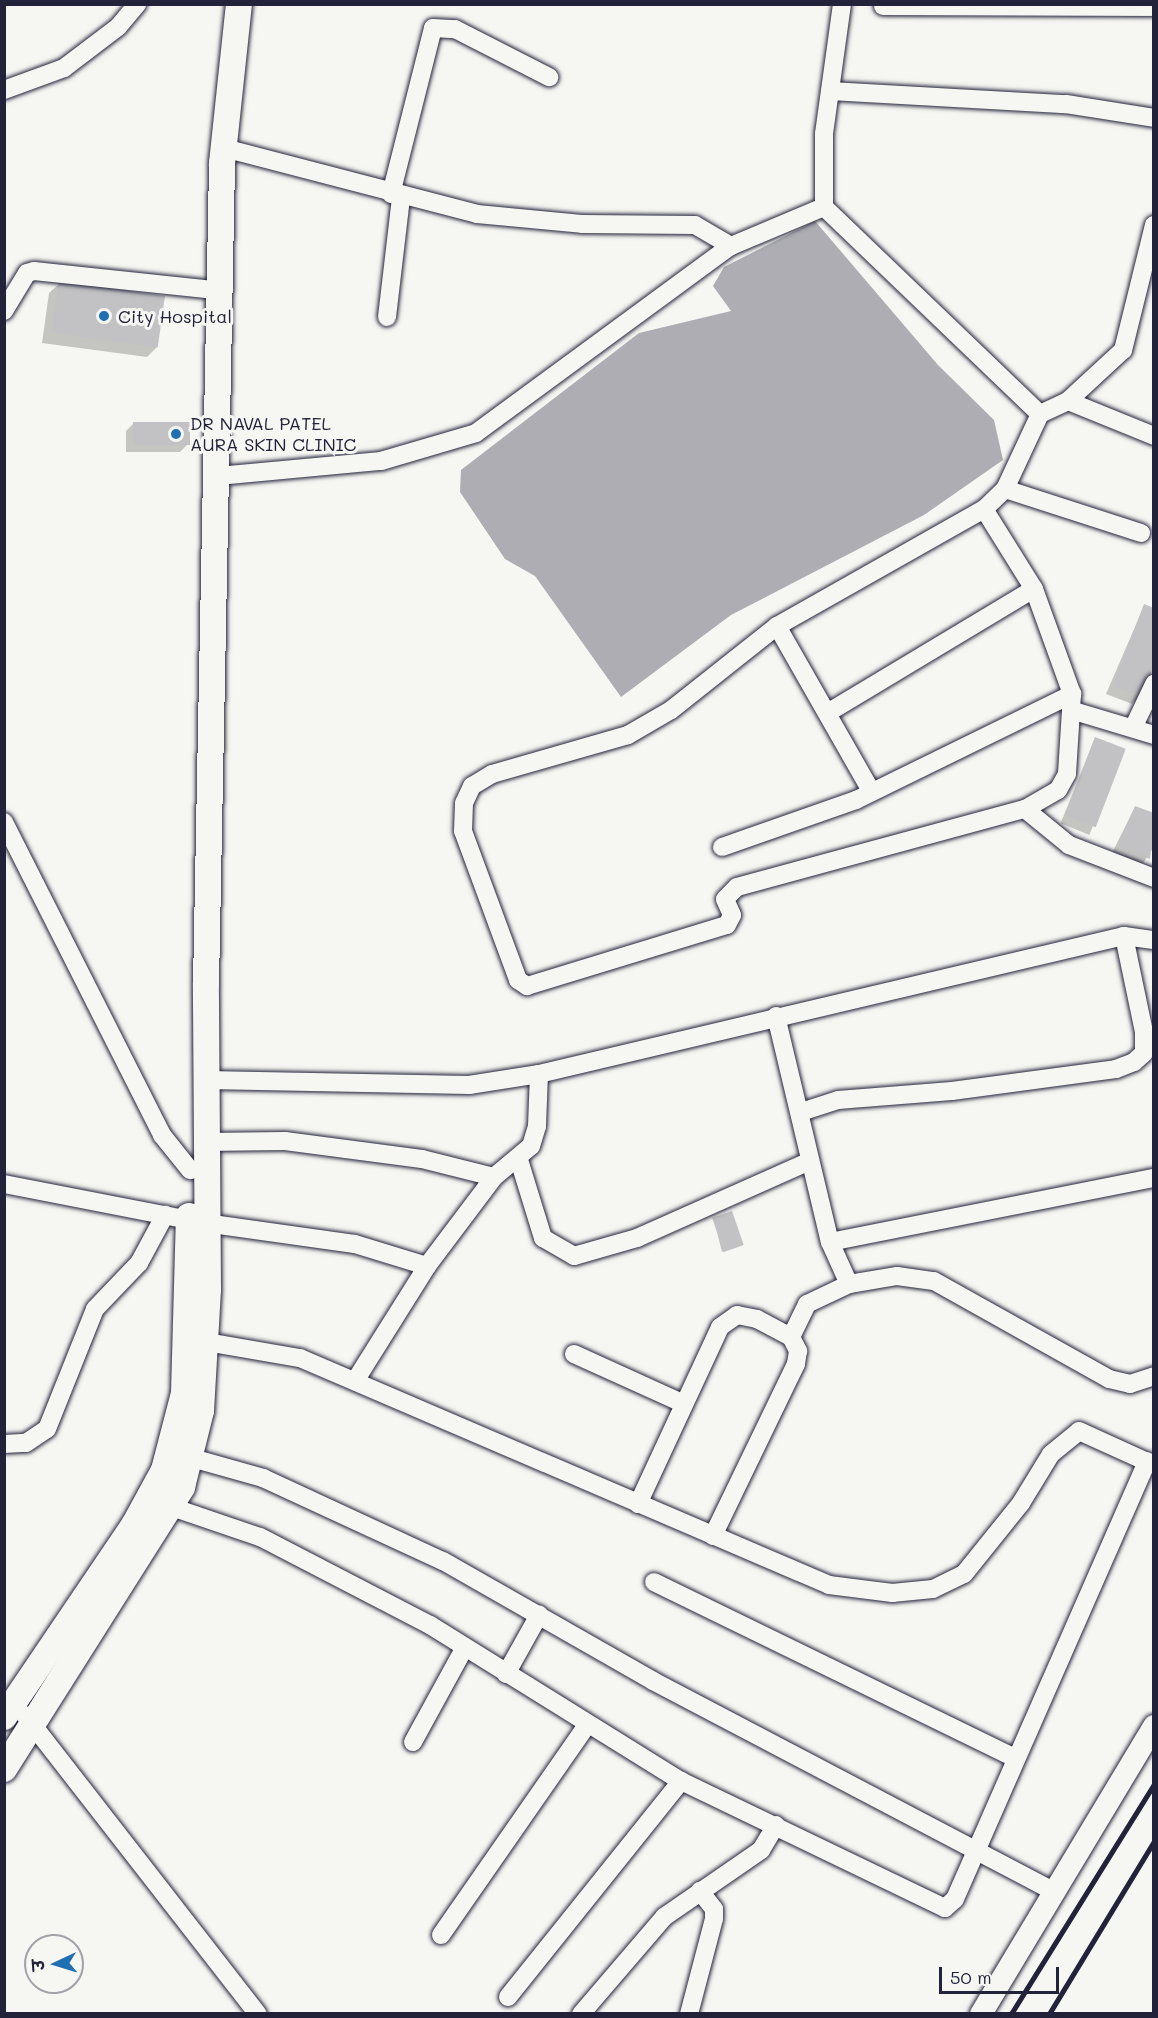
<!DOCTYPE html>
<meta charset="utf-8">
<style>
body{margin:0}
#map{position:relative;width:1158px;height:2018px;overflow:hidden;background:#f6f6f2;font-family:Mali,"Playpen Sans Deva",sans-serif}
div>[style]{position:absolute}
.water>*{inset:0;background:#adadb3}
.shadow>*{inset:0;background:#0003;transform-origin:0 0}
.building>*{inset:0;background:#c2c2c4;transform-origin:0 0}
.roads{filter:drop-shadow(0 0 2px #22223b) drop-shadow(0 0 2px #22223b)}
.minor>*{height:18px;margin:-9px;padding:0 9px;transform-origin:9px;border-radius:9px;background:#f6f6f2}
.tertiary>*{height:22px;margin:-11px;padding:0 11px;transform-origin:11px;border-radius:11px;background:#f6f6f2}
.secondary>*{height:26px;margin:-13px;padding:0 13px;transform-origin:13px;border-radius:13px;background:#f6f6f2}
.rail>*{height:4.5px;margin:-2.25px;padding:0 2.25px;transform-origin:2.25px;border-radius:2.25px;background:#22223b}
.dots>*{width:16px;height:16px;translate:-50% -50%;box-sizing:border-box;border:3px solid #f6f6f2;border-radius:50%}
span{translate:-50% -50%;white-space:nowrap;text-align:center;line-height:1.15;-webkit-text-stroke:6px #f6f6f2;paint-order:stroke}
.poi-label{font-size:18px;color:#22223b}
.left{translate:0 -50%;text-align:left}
.frame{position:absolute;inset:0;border:6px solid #22223b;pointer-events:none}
.north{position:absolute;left:24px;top:1934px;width:60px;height:60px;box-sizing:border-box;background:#f6f6f2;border:2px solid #a1a1a9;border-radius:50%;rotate:266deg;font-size:16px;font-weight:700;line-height:24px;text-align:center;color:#22223b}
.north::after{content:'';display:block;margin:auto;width:21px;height:27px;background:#1f6fb2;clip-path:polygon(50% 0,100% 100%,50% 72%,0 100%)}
.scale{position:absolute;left:939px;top:1967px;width:120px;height:27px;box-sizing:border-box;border:3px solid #22223b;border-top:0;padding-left:8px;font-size:18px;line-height:21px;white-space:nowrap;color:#22223b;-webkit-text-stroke:4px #f6f6f2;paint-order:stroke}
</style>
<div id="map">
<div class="water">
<i style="clip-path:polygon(815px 221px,938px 365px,994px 420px,1003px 460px,924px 515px,731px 615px,621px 697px,535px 576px,505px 559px,460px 492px,461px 470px,639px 333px,731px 311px,713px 286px,724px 267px)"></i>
</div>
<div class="shadow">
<i style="clip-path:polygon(60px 283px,157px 347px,147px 357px,42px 343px,49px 293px)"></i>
<i style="clip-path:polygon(134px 423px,188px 444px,180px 452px,126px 452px,126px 431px)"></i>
<i style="clip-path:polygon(1144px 606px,1140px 696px,1132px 704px,1106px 694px)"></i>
<i style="left:1095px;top:738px;width:31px;height:92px;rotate:22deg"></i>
<i style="clip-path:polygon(1135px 807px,1154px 815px,1154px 847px,1141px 866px,1112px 853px)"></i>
<i style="clip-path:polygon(714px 1220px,742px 1245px,722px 1252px)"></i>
</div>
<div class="building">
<i style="left:59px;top:281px;width:107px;height:52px;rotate:8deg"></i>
<i style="left:133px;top:422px;width:57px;height:23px"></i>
<i style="clip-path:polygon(1144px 604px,1154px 608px,1154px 665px,1142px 697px,1113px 686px)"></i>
<i style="left:1095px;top:737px;width:33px;height:84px;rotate:21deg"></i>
<i style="clip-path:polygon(1135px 806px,1154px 813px,1150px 859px,1118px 845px)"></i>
<i style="left:732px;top:1211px;width:36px;height:21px;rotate:71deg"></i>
</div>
<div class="roads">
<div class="minor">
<i style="left:842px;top:4px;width:131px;rotate:97.9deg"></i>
<i style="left:824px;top:134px;width:73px;rotate:90deg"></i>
<i style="left:824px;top:207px;width:299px;rotate:43.8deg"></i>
<i style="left:883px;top:6px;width:271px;rotate:0.2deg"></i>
<i style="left:4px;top:90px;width:64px;rotate:-20.1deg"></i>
<i style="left:64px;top:68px;width:68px;rotate:-37.2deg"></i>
<i style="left:118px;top:27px;width:30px;rotate:-50deg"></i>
<i style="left:830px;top:91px;width:236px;rotate:3.2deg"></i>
<i style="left:1066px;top:104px;width:89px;rotate:9deg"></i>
<i style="left:224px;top:148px;width:261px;rotate:14.6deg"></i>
<i style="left:477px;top:214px;width:105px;rotate:5.4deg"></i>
<i style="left:582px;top:224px;width:113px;rotate:0.5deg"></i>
<i style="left:695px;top:225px;width:42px;rotate:30.3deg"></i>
<i style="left:731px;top:246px;width:101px;rotate:-22.8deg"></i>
<i style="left:391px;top:194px;width:171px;rotate:-75.8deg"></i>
<i style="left:433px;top:28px;width:22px;rotate:3deg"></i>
<i style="left:455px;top:29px;width:106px;rotate:27.1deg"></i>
<i style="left:1154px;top:225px;width:129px;rotate:103.9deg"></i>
<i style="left:1123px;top:350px;width:75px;rotate:137.2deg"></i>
<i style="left:1068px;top:401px;width:31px;rotate:155deg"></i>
<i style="left:1040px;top:414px;width:83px;rotate:115deg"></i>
<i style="left:1005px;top:489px;width:29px;rotate:136deg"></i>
<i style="left:984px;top:509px;width:238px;rotate:150.5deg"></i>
<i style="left:777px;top:626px;width:135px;rotate:141.6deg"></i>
<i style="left:671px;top:710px;width:50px;rotate:149.8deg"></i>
<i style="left:628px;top:735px;width:141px;rotate:164deg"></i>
<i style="left:492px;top:774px;width:23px;rotate:149deg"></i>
<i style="left:472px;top:786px;width:19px;rotate:115deg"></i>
<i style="left:464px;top:803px;width:28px;rotate:92deg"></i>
<i style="left:463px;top:831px;width:159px;rotate:69.7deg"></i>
<i style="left:518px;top:980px;width:11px;rotate:34deg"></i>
<i style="left:527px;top:986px;width:209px;rotate:-17deg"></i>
<i style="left:727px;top:925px;width:11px;rotate:-63deg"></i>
<i style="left:732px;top:915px;width:17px;rotate:-114deg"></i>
<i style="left:725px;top:899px;width:17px;rotate:-45deg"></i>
<i style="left:737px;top:887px;width:298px;rotate:-15.2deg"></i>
<i style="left:1025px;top:809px;width:57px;rotate:39.3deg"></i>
<i style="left:1069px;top:845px;width:91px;rotate:21.2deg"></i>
<i style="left:4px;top:311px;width:44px;rotate:-58.8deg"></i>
<i style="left:27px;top:273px;width:7px;rotate:-16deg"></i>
<i style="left:34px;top:271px;width:173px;rotate:6deg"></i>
<i style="left:387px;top:317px;width:120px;rotate:-83.3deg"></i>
<i style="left:1068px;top:401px;width:93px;rotate:22.1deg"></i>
<i style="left:218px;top:476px;width:164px;rotate:-5.3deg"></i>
<i style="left:381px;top:461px;width:99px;rotate:-16.4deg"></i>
<i style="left:476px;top:433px;width:316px;rotate:-36.3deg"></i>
<i style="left:1005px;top:489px;width:143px;rotate:17.9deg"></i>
<i style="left:984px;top:509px;width:94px;rotate:58deg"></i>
<i style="left:1034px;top:589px;width:112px;rotate:70.1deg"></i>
<i style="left:1072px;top:694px;width:80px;rotate:93.6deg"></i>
<i style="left:1067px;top:774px;width:18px;rotate:119deg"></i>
<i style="left:1058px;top:790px;width:38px;rotate:150deg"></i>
<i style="left:777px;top:626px;width:190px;rotate:60.3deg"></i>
<i style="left:1074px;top:711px;width:84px;rotate:16.7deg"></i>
<i style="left:829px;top:712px;width:239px;rotate:-31deg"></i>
<i style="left:1134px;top:726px;width:47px;rotate:-64.5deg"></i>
<i style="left:4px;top:822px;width:351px;rotate:63.2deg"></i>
<i style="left:162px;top:1135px;width:45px;rotate:51.3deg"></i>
<i style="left:722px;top:847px;width:142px;rotate:-19.3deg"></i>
<i style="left:856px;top:800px;width:241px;rotate:-26.1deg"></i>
<i style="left:776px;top:1016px;width:232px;rotate:76.6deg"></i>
<i style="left:830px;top:1242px;width:330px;rotate:-11.2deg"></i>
<i style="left:206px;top:1080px;width:263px;rotate:1.1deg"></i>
<i style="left:469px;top:1085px;width:71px;rotate:-8.9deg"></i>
<i style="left:539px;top:1074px;width:601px;rotate:-13.27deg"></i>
<i style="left:1124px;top:936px;width:30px;rotate:8deg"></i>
<i style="left:801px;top:1112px;width:39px;rotate:-18deg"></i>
<i style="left:838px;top:1100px;width:114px;rotate:-4.5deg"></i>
<i style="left:952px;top:1091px;width:165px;rotate:-7.6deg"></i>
<i style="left:1116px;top:1069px;width:19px;rotate:-21deg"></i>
<i style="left:1134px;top:1062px;width:13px;rotate:-42deg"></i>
<i style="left:1144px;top:1053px;width:21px;rotate:-90deg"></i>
<i style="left:1144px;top:1032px;width:98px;rotate:-101.8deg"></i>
<i style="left:205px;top:1142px;width:80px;rotate:-0.7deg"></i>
<i style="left:285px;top:1141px;width:138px;rotate:7.5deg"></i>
<i style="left:422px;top:1159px;width:74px;rotate:14deg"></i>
<i style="left:519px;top:1160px;width:82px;rotate:72.9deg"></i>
<i style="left:543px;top:1238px;width:36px;rotate:30deg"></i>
<i style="left:574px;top:1256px;width:66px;rotate:-15.9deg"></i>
<i style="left:637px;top:1238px;width:189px;rotate:-24deg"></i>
<i style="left:4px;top:1184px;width:205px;rotate:11deg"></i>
<i style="left:205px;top:1223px;width:151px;rotate:8deg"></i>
<i style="left:355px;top:1244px;width:75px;rotate:17deg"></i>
<i style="left:830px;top:1242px;width:46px;rotate:65.7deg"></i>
<i style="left:849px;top:1284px;width:49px;rotate:-9.5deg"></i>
<i style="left:897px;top:1276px;width:37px;rotate:8deg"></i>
<i style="left:934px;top:1281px;width:201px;rotate:29.2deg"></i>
<i style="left:1109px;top:1379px;width:22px;rotate:13deg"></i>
<i style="left:1130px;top:1384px;width:25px;rotate:-18deg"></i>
<i style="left:791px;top:1337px;width:37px;rotate:-64deg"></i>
<i style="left:807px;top:1304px;width:47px;rotate:-25.5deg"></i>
<i style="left:206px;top:1342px;width:95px;rotate:9.7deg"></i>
<i style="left:300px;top:1358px;width:576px;rotate:23.22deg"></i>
<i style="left:829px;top:1585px;width:64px;rotate:7.2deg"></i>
<i style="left:892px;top:1593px;width:41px;rotate:-5.6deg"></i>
<i style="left:933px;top:1589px;width:34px;rotate:-26deg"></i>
<i style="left:964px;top:1574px;width:91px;rotate:-51.2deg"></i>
<i style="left:1021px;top:1503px;width:57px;rotate:-58.5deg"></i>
<i style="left:1051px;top:1454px;width:36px;rotate:-39deg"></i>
<i style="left:1079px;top:1431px;width:82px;rotate:24.4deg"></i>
<i style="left:574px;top:1354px;width:119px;rotate:24.4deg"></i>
<i style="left:355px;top:1381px;width:136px;rotate:-57.9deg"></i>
<i style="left:427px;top:1266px;width:111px;rotate:-53deg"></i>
<i style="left:494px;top:1177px;width:48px;rotate:-40deg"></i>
<i style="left:531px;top:1146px;width:21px;rotate:-73deg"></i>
<i style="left:537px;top:1126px;width:52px;rotate:-87.8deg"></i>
<i style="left:4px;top:1444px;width:22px;rotate:-3deg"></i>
<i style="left:26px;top:1443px;width:25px;rotate:-34deg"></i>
<i style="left:47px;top:1429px;width:129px;rotate:-68.2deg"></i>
<i style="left:95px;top:1309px;width:64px;rotate:-46.3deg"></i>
<i style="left:139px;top:1263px;width:55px;rotate:-61.6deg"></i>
<i style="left:192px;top:1458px;width:74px;rotate:15.7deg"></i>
<i style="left:263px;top:1478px;width:198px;rotate:24.8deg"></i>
<i style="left:443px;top:1561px;width:242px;rotate:29.7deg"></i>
<i style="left:653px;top:1681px;width:452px;rotate:27.7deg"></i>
<i style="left:160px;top:1503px;width:106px;rotate:18.8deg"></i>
<i style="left:260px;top:1537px;width:191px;rotate:27.4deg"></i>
<i style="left:430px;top:1625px;width:296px;rotate:31.9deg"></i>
<i style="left:681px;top:1781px;width:293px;rotate:25.7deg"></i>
<i style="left:945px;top:1908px;width:13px;rotate:-42deg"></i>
<i style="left:955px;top:1899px;width:478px;rotate:-66.3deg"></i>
<i style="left:638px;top:1504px;width:195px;rotate:-65.1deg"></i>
<i style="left:720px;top:1327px;width:21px;rotate:-35deg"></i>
<i style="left:737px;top:1315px;width:20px;rotate:11deg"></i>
<i style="left:757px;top:1319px;width:38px;rotate:28deg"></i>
<i style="left:791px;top:1337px;width:16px;rotate:63deg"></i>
<i style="left:798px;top:1351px;width:13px;rotate:99deg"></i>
<i style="left:796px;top:1364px;width:191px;rotate:115.8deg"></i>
<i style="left:654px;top:1582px;width:402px;rotate:26deg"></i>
<i style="left:506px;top:1674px;width:68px;rotate:-60.8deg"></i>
<i style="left:25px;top:1715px;width:379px;rotate:52.1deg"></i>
<i style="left:413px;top:1742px;width:108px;rotate:-61.3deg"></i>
<i style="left:441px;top:1935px;width:256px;rotate:-55.2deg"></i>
<i style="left:508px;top:1997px;width:277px;rotate:-51.3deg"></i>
<i style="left:581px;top:2014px;width:128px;rotate:-49.4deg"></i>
<i style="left:664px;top:1917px;width:118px;rotate:-34.6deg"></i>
<i style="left:761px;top:1850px;width:29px;rotate:-59deg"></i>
<i style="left:689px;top:2014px;width:98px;rotate:-75.3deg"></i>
<i style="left:714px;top:1919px;width:10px;rotate:-90deg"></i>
<i style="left:714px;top:1909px;width:23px;rotate:-128deg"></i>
</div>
<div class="tertiary">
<i style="left:981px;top:2014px;width:336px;rotate:-59deg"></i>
</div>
<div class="secondary">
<i style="left:4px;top:1717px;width:232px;rotate:-55.9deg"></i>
<i style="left:134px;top:1525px;width:63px;rotate:-61.4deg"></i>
<i style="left:164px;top:1470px;width:80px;rotate:-75.4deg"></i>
<i style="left:184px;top:1393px;width:177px;rotate:-88.4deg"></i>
<i style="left:4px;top:1769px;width:333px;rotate:-57.7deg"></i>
<i style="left:182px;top:1487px;width:78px;rotate:-76deg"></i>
<i style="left:201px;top:1411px;width:122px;rotate:-86.7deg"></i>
<i style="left:208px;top:1289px;width:305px;rotate:-90.4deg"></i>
<i style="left:206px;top:984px;width:821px;rotate:-88.88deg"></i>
<i style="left:222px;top:163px;width:160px;rotate:-83.9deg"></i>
</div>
</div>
<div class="rail">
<i style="left:1011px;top:2014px;width:271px;rotate:-58.1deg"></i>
<i style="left:1049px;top:2014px;width:202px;rotate:-58.7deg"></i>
</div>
<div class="dots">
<i style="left:104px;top:316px;background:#1f6fb2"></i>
<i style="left:176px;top:434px;background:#1f6fb2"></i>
</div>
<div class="poi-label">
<span class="left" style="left:118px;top:316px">City Hospital</span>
<span class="left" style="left:190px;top:434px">DR NAVAL PATEL<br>AURA SKIN CLINIC</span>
</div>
<div class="frame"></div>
<div class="north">उ</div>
<div class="scale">50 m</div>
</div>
